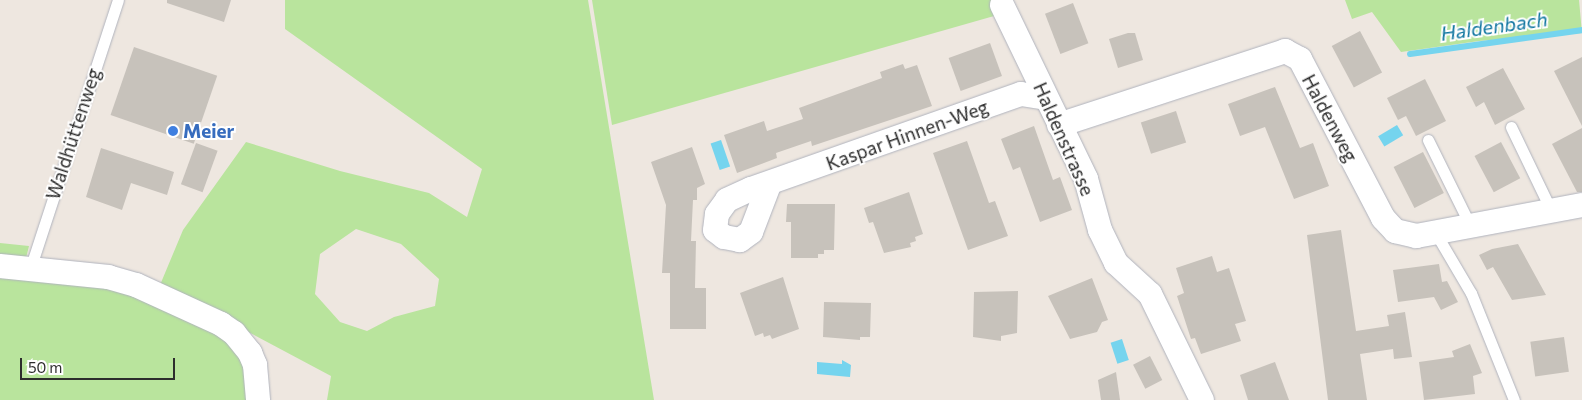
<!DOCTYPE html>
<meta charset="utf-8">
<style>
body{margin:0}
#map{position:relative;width:1582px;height:400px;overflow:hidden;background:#eee7e0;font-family:Commissioner,sans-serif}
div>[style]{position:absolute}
.green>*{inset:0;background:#b9e49d}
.water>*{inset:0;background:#75d4ee;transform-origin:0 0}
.stream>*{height:6px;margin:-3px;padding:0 3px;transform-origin:3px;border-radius:3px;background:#75d4ee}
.building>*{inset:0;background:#c7c2bb;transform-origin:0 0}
.roads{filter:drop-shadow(0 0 1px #b0b3bd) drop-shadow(0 0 1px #b0b3bd)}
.service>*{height:11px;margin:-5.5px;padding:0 5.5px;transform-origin:5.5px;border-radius:5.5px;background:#fff}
.minor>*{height:24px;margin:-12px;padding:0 12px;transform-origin:12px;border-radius:12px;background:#fff}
.dots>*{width:14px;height:14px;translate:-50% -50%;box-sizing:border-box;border:2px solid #fff;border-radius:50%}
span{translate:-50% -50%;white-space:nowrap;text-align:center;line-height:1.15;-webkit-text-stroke:4px #fff;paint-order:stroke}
.street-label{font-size:19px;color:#2d2d2d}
.shop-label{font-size:19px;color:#366cbe;font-weight:700}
.left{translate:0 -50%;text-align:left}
.water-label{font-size:20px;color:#0f759f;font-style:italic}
.scale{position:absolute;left:20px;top:358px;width:155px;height:22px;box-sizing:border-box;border:2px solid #2d2d2d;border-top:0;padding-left:6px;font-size:15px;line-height:18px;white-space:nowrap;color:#2d2d2d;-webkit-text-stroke:4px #fff;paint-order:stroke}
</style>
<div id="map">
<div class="green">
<i style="clip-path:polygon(evenodd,285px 0,588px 0,654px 400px,327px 400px,331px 376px,160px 285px,183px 230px,246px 142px,340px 171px,429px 193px,467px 217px,482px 169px,285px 29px,285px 0,356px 229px,401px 244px,439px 279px,435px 306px,394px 317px,367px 331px,340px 322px,315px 294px,320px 254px,356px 229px)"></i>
<i style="clip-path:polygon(592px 0,994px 0,1001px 14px,612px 125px)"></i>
<i style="clip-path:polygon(1345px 0,1579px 0,1582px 33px,1479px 41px,1401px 52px,1372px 12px,1352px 19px)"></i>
<i style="clip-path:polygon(0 243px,29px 246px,22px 274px,122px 286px,231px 337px,245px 363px,248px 400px,0 400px)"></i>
</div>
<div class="water">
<i style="left:1397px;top:125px;width:12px;height:22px;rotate:59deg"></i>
<i style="left:721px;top:140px;width:28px;height:11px;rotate:71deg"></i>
<i style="left:1122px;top:339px;width:22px;height:12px;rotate:72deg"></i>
<i style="clip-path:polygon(842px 360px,851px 365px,850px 377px,817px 374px,817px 362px,842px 364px)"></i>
</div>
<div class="stream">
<i style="left:1410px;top:54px;width:174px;rotate:-7.9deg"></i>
</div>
<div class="building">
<i style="clip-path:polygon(167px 0,231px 0,224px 22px,167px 3px)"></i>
<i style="left:1073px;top:3px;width:43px;height:30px;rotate:69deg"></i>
<i style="left:1360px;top:31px;width:47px;height:32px;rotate:62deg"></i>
<i style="clip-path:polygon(1128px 33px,1135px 33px,1143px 60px,1118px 68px,1109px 39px)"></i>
<i style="left:990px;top:43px;width:35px;height:44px;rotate:70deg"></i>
<i style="left:134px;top:47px;width:88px;height:72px;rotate:19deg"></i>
<i style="clip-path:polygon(1582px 57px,1582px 126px,1554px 71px)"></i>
<i style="clip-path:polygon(903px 64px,905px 69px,917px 65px,932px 106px,812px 146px,811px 141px,776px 153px,777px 158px,737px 173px,724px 135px,764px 121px,767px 131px,803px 119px,799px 108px,882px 78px,880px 72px)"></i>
<i style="clip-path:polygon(1503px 68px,1525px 109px,1495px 125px,1484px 102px,1476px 107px,1466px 87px)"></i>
<i style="clip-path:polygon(1425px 79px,1446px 121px,1416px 136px,1406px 116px,1398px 120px,1387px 98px)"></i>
<i style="clip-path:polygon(1275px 87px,1300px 148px,1313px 143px,1329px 186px,1294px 199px,1265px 127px,1240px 136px,1228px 104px)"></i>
<i style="left:1176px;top:111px;width:33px;height:37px;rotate:72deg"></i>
<i style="clip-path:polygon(1034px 126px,1053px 180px,1060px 177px,1072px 210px,1040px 222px,1020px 167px,1013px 170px,1001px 139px)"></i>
<i style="clip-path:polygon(1582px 128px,1582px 192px,1577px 192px,1552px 144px)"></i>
<i style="clip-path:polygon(967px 141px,989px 203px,995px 201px,1008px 236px,968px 250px,933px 153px)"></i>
<i style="left:1501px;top:142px;width:41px;height:30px;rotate:62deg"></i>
<i style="left:196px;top:143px;width:23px;height:44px;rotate:20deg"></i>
<i style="clip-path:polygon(692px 147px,705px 184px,697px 188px,697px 200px,693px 200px,691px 241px,696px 241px,695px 288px,706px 288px,706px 329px,670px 329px,670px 273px,662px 273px,666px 205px,651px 162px)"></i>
<i style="clip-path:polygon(101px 148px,174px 172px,167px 195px,131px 183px,122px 210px,86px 197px)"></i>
<i style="left:1423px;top:152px;width:46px;height:33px;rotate:63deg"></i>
<i style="clip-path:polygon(909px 192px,923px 234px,915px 237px,916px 241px,910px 243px,911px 247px,884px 253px,873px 222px,869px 223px,864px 208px)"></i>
<i style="clip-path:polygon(787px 204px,835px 204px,834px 250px,824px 250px,824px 254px,818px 254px,818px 258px,791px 258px,791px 222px,786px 222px)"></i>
<i style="clip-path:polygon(1341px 230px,1356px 331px,1389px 326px,1387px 315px,1405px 312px,1412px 357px,1394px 359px,1393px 349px,1360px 354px,1367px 400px,1328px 400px,1307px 235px)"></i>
<i style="clip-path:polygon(1518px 244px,1546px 295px,1512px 300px,1493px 267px,1487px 270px,1479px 255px,1492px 249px)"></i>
<i style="clip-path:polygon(1212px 256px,1217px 272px,1229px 268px,1246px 321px,1235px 324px,1241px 341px,1201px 354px,1195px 338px,1191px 339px,1177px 296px,1184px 293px,1176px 268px)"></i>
<i style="clip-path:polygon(1439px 264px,1442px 282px,1447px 281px,1458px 302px,1441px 310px,1434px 297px,1398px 302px,1393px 270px)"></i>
<i style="clip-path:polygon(783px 277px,799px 329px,772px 339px,770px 335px,764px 337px,763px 333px,755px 336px,740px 293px)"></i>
<i style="clip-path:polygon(1092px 278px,1108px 320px,1102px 322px,1097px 332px,1070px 339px,1048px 296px)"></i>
<i style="clip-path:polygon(1018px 291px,1017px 333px,1001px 336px,1001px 341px,973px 337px,974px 292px)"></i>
<i style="clip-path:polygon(824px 302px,871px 303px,870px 337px,860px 337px,860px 340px,823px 337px)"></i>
<i style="left:1564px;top:337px;width:35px;height:34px;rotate:82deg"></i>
<i style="clip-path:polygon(1470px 344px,1482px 373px,1473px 376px,1475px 394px,1424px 400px,1419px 362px,1454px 357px,1452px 351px)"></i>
<i style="left:1150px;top:356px;width:27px;height:19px;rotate:63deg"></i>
<i style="clip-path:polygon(1275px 362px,1289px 400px,1248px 400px,1240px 375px)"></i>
<i style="clip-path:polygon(1116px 372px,1120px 400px,1101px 400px,1098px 380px)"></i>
</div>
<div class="roads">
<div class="service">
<i style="left:1511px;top:127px;width:92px;rotate:64.3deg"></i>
<i style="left:1428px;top:140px;width:95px;rotate:63.7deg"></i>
<i style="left:1435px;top:232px;width:71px;rotate:59.5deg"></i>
<i style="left:1471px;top:293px;width:115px;rotate:68.1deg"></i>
<i style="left:30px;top:269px;width:283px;rotate:-71.9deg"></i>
</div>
<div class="minor">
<i style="left:1002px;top:5px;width:193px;rotate:64.2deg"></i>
<i style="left:1086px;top:179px;width:53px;rotate:74.6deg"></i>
<i style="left:1100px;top:230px;width:37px;rotate:64deg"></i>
<i style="left:1116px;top:263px;width:46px;rotate:42.4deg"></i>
<i style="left:1150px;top:294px;width:118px;rotate:63.9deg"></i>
<i style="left:1059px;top:125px;width:238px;rotate:-18.1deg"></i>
<i style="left:1285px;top:51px;width:17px;rotate:28deg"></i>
<i style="left:1300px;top:59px;width:179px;rotate:62.4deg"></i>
<i style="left:1383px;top:218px;width:18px;rotate:47deg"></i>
<i style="left:1395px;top:231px;width:22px;rotate:13deg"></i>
<i style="left:1416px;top:236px;width:169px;rotate:-10.6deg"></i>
<i style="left:769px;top:185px;width:50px;rotate:111deg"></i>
<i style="left:751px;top:232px;width:14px;rotate:144deg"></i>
<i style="left:740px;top:240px;width:16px;rotate:-169deg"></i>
<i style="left:724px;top:237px;width:11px;rotate:-142deg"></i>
<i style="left:715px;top:230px;width:16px;rotate:-83deg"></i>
<i style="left:717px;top:214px;width:17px;rotate:-54deg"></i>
<i style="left:727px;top:200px;width:26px;rotate:-25deg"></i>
<i style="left:751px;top:189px;width:286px;rotate:-19.4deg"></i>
<i style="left:1021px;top:94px;width:24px;rotate:9deg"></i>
<i style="left:0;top:266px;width:109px;rotate:5.8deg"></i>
<i style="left:108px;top:277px;width:29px;rotate:16deg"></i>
<i style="left:136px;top:285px;width:94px;rotate:24.6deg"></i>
<i style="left:221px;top:324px;width:16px;rotate:35deg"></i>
<i style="left:234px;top:333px;width:26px;rotate:51deg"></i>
<i style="left:250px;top:353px;width:13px;rotate:67deg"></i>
<i style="left:255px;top:365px;width:35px;rotate:85deg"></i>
</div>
</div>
<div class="dots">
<i style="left:173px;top:131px;background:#3f7fe0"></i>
</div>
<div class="street-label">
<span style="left:1330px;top:118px;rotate:62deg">Haldenweg</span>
<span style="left:73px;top:134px;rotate:-72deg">Waldhüttenweg</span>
<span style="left:907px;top:135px;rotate:-20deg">Kaspar Hinnen-Weg</span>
<span style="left:1064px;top:139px;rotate:66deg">Haldenstrasse</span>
</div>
<div class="shop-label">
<span class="left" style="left:183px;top:131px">Meier</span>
</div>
<div class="water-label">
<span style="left:1494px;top:26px;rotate:-8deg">Haldenbach</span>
</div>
<div class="scale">50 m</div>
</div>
